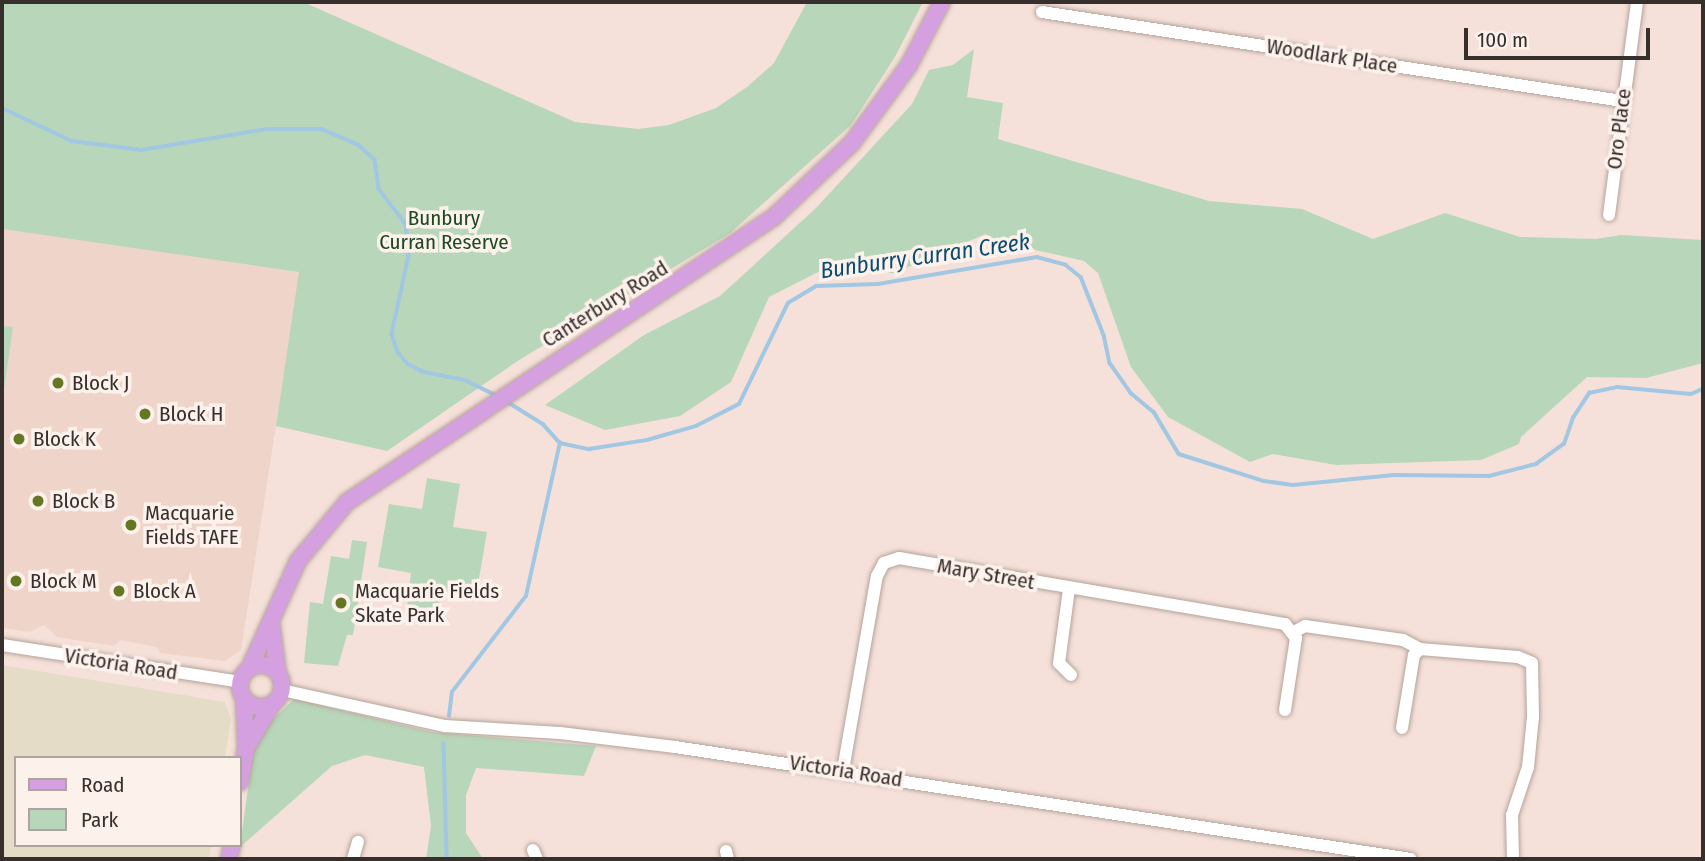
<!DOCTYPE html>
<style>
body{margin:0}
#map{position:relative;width:1705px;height:861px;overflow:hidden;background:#f5e1d9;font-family:"Fira Sans Condensed",sans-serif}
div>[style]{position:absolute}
.commercial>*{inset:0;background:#e4dcc6}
.built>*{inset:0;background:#efd4c9}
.green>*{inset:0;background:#b8d6b9}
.stream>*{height:3.5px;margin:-1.75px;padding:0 1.75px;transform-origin:1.75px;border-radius:1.75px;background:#a2c7e2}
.roads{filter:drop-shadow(0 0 2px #b5a39b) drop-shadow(0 0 2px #b5a39b)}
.minor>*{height:12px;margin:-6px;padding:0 6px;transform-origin:6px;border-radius:6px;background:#fff}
.major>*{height:16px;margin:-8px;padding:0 8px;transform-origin:8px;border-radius:8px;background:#d5a0df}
.major>.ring{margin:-8px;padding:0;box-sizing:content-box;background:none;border:16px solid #d5a0df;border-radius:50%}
.dots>*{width:19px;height:19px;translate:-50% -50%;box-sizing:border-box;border:4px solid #fdf1ec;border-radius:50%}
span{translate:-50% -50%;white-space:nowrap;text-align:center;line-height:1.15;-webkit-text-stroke:7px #fdf1ec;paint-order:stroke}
.street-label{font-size:21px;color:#372f2c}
.park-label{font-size:21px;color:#1c4920}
.poi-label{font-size:21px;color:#372f2c}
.left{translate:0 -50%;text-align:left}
.water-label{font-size:23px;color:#094c6f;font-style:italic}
.frame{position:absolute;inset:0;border:4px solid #372f2c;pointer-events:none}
.legend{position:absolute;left:14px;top:756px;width:228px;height:91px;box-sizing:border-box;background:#fdf1ec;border:2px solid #aea39f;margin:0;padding:9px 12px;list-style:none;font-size:21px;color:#372f2c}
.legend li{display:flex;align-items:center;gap:14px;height:35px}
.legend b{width:35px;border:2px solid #aea39f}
.scale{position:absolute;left:1464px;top:28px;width:186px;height:32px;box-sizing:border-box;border:4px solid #372f2c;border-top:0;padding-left:9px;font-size:21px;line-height:24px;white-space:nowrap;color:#372f2c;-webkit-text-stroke:5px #fdf1ec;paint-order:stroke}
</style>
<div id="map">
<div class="commercial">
<i style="clip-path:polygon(2px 665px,225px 702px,231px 719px,225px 758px,16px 758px,16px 845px,211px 845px,209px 859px,2px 859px)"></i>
</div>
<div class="built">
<i style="clip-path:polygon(2px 229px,300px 272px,241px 650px,225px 661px,160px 653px,157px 647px,120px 640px,114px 646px,57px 637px,44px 625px,30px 632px,2px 628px)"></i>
</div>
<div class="green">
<i style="clip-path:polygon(2px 2px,303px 2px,575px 122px,638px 129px,669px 125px,716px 108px,747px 87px,774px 63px,807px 2px,923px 2px,895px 57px,851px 125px,729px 234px,519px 360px,387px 451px,276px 426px,299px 272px,2px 229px)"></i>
<i style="clip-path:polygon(974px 49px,967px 97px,1003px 103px,998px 139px,1209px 201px,1302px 209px,1373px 239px,1445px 213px,1520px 237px,1596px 239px,1621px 235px,1703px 240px,1703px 363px,1646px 378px,1587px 377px,1521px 437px,1519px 444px,1481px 460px,1336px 465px,1273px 454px,1250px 462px,1168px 417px,1131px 367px,1098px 273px,1084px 261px,1027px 248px,1002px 250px,986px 234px,894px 273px,818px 272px,769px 297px,731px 382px,680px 416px,605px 430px,545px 405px,644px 335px,720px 296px,816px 208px,912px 104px,929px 70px,953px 65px)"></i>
<i style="clip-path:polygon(2px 326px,13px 327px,3px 396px,2px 396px)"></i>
<i style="clip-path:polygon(427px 478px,460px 484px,453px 527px,487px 532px,476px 596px,442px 591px,439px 612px,407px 607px,411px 573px,378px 567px,389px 504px,422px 509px)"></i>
<i style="clip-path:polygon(352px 540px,367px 542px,353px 635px,347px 635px,338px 666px,304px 663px,310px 602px,323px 604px,331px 556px,349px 559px)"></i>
<i style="clip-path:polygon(294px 699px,432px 732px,596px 746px,584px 776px,476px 768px,466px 795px,466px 833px,483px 859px,426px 859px,431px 826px,424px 767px,365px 755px,332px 766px,240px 847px,255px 736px)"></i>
</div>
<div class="stream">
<i style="left:2px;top:108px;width:77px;rotate:25.2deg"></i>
<i style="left:72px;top:141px;width:70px;rotate:7.4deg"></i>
<i style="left:141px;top:150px;width:127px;rotate:-9.5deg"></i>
<i style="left:266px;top:129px;width:56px"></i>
<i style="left:322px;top:129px;width:40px;rotate:23.4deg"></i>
<i style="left:359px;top:145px;width:22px;rotate:43deg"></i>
<i style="left:375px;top:160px;width:29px;rotate:82deg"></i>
<i style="left:379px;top:189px;width:44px;rotate:52.4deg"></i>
<i style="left:406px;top:224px;width:32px;rotate:85deg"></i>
<i style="left:409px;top:256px;width:80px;rotate:102.3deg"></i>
<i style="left:392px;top:334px;width:19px;rotate:72deg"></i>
<i style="left:398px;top:352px;width:16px;rotate:50deg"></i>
<i style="left:408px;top:364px;width:18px;rotate:27deg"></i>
<i style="left:424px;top:372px;width:42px;rotate:11deg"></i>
<i style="left:465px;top:380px;width:34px;rotate:26deg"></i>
<i style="left:506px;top:401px;width:44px;rotate:31.9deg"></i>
<i style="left:543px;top:424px;width:25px;rotate:48deg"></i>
<i style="left:560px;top:443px;width:30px;rotate:12deg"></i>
<i style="left:589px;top:449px;width:59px;rotate:-8.8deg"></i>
<i style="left:647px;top:440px;width:51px;rotate:-15.9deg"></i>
<i style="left:696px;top:426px;width:48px;rotate:-27.1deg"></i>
<i style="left:739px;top:404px;width:112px;rotate:-64.1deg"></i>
<i style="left:788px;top:303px;width:33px;rotate:-31deg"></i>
<i style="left:816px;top:286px;width:62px;rotate:-1.8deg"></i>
<i style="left:878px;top:284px;width:161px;rotate:-9.6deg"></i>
<i style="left:1037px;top:257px;width:30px;rotate:15deg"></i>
<i style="left:1066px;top:265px;width:19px;rotate:39deg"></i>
<i style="left:1081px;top:277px;width:62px;rotate:68.4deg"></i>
<i style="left:1104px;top:335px;width:29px;rotate:78deg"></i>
<i style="left:1110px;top:363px;width:37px;rotate:55deg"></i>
<i style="left:1131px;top:393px;width:30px;rotate:40deg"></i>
<i style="left:1154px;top:412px;width:49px;rotate:59.2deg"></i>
<i style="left:1179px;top:454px;width:89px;rotate:17.6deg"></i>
<i style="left:1264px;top:481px;width:29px;rotate:8deg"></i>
<i style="left:1293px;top:485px;width:101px;rotate:-5.7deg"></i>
<i style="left:1394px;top:475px;width:95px;rotate:0.6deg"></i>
<i style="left:1489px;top:476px;width:49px;rotate:-14.3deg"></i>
<i style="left:1536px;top:464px;width:34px;rotate:-36deg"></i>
<i style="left:1564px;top:444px;width:28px;rotate:-71deg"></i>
<i style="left:1573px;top:418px;width:30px;rotate:-57deg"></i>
<i style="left:1589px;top:393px;width:29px;rotate:-12deg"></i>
<i style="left:1617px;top:387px;width:74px;rotate:5.4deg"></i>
<i style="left:1691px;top:394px;width:13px;rotate:-23deg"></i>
<i style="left:449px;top:716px;width:24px;rotate:-83deg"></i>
<i style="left:452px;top:692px;width:121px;rotate:-52.4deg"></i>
<i style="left:526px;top:596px;width:157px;rotate:-77.5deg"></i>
<i style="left:444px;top:743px;width:116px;rotate:88.5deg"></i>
</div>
<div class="roads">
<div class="minor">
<i style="left:1042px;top:12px;width:587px;rotate:8.72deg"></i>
<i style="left:1609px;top:215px;width:215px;rotate:-82.5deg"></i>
<i style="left:1069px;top:589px;width:75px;rotate:97.7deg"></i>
<i style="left:1059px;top:663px;width:17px;rotate:45deg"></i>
<i style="left:1294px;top:632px;width:13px;rotate:-29deg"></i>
<i style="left:1305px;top:626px;width:99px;rotate:8.1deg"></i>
<i style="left:1403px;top:640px;width:19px;rotate:28deg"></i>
<i style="left:1420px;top:649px;width:98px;rotate:4.7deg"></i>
<i style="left:1518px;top:657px;width:15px;rotate:23deg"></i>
<i style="left:1532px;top:663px;width:54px;rotate:88.9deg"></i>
<i style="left:1533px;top:717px;width:50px;rotate:95.7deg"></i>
<i style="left:1528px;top:767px;width:51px;rotate:108.4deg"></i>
<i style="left:1512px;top:815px;width:44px;rotate:88.7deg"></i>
<i style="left:2px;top:645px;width:241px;rotate:8.8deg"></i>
<i style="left:282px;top:690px;width:167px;rotate:12.5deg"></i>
<i style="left:445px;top:726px;width:115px;rotate:3.5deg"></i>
<i style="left:560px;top:733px;width:116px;rotate:6.9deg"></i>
<i style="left:675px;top:747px;width:744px;rotate:8.65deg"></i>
<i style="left:1402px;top:728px;width:74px;rotate:-80.7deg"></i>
<i style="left:1414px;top:655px;width:8px;rotate:-45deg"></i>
<i style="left:843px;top:770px;width:197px;rotate:-80.1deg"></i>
<i style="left:877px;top:576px;width:15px;rotate:-62deg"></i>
<i style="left:884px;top:563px;width:16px;rotate:-18deg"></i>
<i style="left:899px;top:558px;width:392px;rotate:9.7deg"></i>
<i style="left:1285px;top:624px;width:18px;rotate:52deg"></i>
<i style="left:1296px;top:638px;width:73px;rotate:98.7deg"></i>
<i style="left:533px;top:850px;width:10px;rotate:66deg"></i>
<i style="left:726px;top:851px;width:8px;rotate:76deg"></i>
<i style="left:353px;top:859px;width:18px;rotate:-74deg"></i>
</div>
<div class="major">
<i style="left:271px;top:621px;width:53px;rotate:82.5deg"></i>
<i class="ring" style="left:240px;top:665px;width:26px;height:26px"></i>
<i style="left:249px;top:669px;width:119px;rotate:-65.6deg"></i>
<i style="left:298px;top:561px;width:77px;rotate:-50.3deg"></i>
<i style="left:347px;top:502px;width:513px;rotate:-33.72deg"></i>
<i style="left:774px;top:217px;width:108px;rotate:-43.5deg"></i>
<i style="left:852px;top:143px;width:97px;rotate:-53.8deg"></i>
<i style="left:909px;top:65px;width:71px;rotate:-62.4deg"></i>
<i style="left:246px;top:748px;width:52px;rotate:-59deg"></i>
<i style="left:240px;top:782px;width:35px;rotate:-80deg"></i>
<i style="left:246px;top:748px;width:50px;rotate:-92.3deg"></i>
<i style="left:229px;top:859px;width:14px;rotate:-78deg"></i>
</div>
</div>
<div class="dots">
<i style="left:58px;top:383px;background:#667724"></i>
<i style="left:145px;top:414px;background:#667724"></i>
<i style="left:19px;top:439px;background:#667724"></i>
<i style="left:38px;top:501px;background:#667724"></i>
<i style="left:131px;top:525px;background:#667724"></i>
<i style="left:16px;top:581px;background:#667724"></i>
<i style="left:119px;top:591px;background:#667724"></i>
<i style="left:341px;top:603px;background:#667724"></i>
</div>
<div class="street-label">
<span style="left:1332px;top:56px;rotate:9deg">Woodlark Place</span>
<span style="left:1619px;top:129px;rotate:-83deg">Oro Place</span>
<span style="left:605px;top:304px;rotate:-32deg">Canterbury Road</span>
<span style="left:986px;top:574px;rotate:10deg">Mary Street</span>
<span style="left:121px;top:664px;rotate:9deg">Victoria Road</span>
<span style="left:846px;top:771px;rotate:9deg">Victoria Road</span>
</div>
<div class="park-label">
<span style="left:444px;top:230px">Bunbury<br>Curran Reserve</span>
</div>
<div class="poi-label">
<span class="left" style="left:72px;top:383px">Block J</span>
<span class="left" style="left:159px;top:414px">Block H</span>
<span class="left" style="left:33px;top:439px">Block K</span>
<span class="left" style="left:52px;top:501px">Block B</span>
<span class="left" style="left:145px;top:525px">Macquarie<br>Fields TAFE</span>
<span class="left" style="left:30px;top:581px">Block M</span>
<span class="left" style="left:133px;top:591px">Block A</span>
<span class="left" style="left:355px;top:603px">Macquarie Fields<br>Skate Park</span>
</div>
<div class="water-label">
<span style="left:925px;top:256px;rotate:-8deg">Bunburry Curran Creek</span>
</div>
<div class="frame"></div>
<ul class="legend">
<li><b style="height:9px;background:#d5a0df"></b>Road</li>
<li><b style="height:19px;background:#b8d6b9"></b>Park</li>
</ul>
<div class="scale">100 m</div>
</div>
